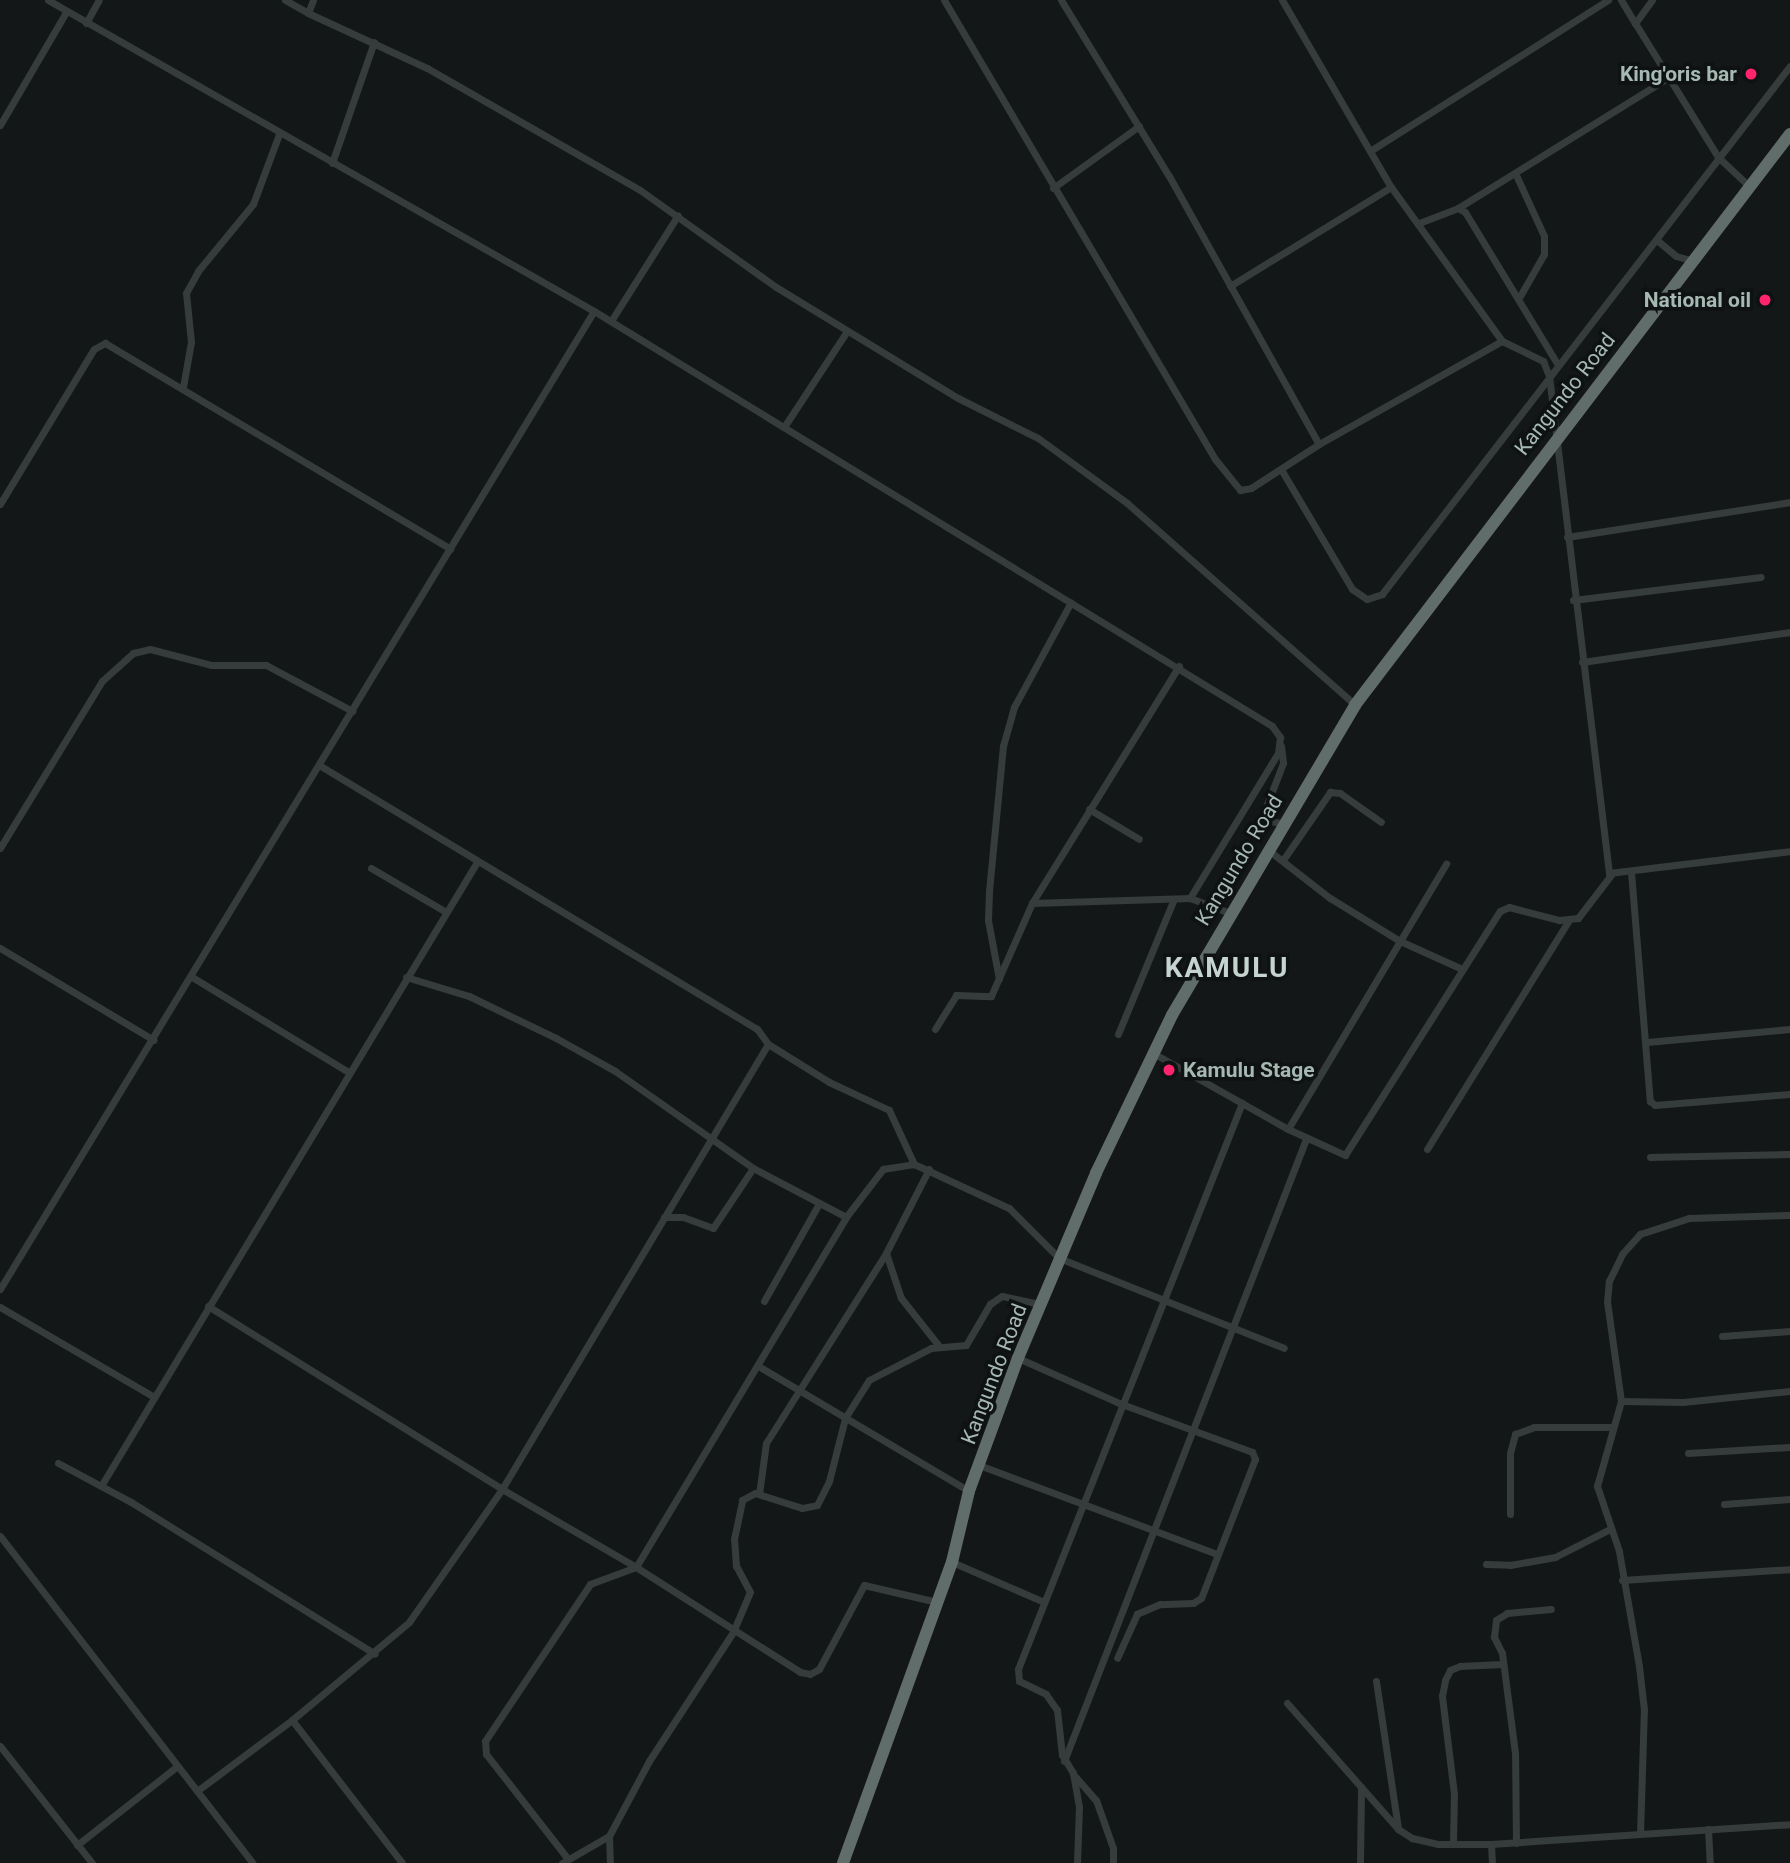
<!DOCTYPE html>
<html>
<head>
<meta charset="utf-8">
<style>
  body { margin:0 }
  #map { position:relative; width:1790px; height:1863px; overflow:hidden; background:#141717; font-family:Roboto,sans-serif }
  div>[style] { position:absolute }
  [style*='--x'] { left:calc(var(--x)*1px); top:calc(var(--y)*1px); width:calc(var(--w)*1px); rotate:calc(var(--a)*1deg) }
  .street>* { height:7px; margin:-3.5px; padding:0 3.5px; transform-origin:3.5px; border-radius:3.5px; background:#353c3b }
  .highway>* { height:12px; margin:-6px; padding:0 6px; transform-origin:6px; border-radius:6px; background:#616d6a }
  .dots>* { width:19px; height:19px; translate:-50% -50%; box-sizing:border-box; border:4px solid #0f1212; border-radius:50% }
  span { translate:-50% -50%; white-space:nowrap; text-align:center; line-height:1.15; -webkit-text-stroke:7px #0f1212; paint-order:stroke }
  .poi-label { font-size:21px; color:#a5b8b2; font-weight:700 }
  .right { translate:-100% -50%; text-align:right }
  .left { translate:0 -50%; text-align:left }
  .street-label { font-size:21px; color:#a5b8b2 }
  .district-label { font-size:28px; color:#c6d4d0; font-weight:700; letter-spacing:2px }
</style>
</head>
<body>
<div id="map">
  <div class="street">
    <i style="--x:48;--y:0;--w:628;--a:29.67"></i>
    <i style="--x:594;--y:311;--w:795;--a:31.47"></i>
    <i style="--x:1272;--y:726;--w:14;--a:54"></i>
    <i style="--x:1280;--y:737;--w:16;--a:97"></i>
    <i style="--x:1278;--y:753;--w:170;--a:121.3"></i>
    <i style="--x:1190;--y:898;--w:43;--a:20.6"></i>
    <i style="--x:285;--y:0;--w:26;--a:29"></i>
    <i style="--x:313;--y:0;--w:14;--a:111"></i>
    <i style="--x:308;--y:13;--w:131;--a:24.8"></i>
    <i style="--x:427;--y:68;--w:245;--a:29.8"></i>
    <i style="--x:640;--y:190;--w:167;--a:35.5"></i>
    <i style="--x:776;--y:287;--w:213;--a:31.4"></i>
    <i style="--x:958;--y:398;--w:89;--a:26.6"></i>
    <i style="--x:1038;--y:438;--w:110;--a:36.1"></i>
    <i style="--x:1127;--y:503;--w:305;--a:41.5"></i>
    <i style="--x:944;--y:0;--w:533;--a:59.44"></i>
    <i style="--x:1215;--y:459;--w:40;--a:51"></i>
    <i style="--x:1240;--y:490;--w:11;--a:-10"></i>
    <i style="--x:1251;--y:488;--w:81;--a:-32.9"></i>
    <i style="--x:1319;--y:444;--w:210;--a:-29.4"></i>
    <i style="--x:1061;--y:0;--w:206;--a:58.5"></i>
    <i style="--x:1169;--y:176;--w:307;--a:60.8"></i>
    <i style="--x:1282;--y:0;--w:216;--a:59.8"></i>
    <i style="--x:1391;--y:187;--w:190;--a:54.2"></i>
    <i style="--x:1502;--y:341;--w:46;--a:26"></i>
    <i style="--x:1543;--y:361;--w:16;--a:68"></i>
    <i style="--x:1549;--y:376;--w:501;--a:83.12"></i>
    <i style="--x:1609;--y:873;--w:182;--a:-6.9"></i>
    <i style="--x:1621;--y:0;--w:27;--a:59"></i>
    <i style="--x:1652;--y:0;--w:29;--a:126"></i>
    <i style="--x:1635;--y:23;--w:158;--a:58.2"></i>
    <i style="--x:1718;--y:157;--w:42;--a:43.1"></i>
    <i style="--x:86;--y:23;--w:26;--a:-61"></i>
    <i style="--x:0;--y:125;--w:131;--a:-59.7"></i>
    <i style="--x:1370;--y:151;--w:282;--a:-32.4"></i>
    <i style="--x:332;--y:163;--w:128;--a:-70.9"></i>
    <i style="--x:1516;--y:175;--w:67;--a:65.3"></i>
    <i style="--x:1544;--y:236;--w:18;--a:90"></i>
    <i style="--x:1544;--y:254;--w:48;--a:119.7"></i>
    <i style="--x:1053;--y:188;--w:106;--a:-35.8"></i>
    <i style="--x:1458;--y:208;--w:248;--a:-31.8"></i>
    <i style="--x:1419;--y:223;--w:42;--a:-21"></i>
    <i style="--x:1458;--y:208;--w:8;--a:30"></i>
    <i style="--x:1465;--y:212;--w:179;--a:58.7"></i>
    <i style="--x:1658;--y:241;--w:23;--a:40"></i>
    <i style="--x:1676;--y:256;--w:18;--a:16"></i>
    <i style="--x:1230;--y:286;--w:189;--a:-31.6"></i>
    <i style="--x:611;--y:321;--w:125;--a:-57.7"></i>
    <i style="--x:183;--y:387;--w:46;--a:-79.9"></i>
    <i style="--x:191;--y:342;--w:49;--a:-95.8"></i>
    <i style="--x:186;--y:293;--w:25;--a:-61"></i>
    <i style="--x:198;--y:271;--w:87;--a:-50.6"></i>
    <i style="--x:253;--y:204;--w:75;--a:-69.6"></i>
    <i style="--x:784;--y:427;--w:115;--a:-56.7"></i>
    <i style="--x:1282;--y:471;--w:137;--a:59.3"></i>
    <i style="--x:1352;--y:589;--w:18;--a:34"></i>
    <i style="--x:1367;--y:599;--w:16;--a:-18"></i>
    <i style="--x:1382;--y:594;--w:667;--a:-52.31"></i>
    <i style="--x:0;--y:504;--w:181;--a:-58.8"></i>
    <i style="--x:94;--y:349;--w:13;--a:-29"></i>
    <i style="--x:105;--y:343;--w:402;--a:30.8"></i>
    <i style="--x:1567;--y:537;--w:226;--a:-8.9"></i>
    <i style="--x:1573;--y:600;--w:189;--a:-7"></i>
    <i style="--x:1582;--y:662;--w:210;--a:-8.2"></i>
    <i style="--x:1281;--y:746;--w:17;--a:83"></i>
    <i style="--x:1283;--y:763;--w:47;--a:111.1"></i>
    <i style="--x:1266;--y:807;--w:14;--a:78"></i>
    <i style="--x:1269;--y:821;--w:13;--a:9"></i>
    <i style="--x:1089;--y:809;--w:58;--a:31"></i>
    <i style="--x:0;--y:848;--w:196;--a:-58.6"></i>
    <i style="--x:102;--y:681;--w:42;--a:-42.1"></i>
    <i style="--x:133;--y:653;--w:17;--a:-13"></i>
    <i style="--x:150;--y:649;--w:63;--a:14.7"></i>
    <i style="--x:211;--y:665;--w:55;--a:0"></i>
    <i style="--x:266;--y:665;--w:98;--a:28.1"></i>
    <i style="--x:1267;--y:849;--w:80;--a:37.9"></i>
    <i style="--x:1330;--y:898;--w:82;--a:31.6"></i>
    <i style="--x:1400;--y:941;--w:68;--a:24.3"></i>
    <i style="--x:1283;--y:860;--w:83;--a:-55.3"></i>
    <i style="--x:1330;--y:792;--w:10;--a:6"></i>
    <i style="--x:1340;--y:793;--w:50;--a:35.3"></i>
    <i style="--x:371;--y:868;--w:87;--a:30.4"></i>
    <i style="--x:1631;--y:872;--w:230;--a:85.3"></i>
    <i style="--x:1650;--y:1101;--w:6;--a:39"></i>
    <i style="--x:1655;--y:1105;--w:135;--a:-4.7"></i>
    <i style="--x:1032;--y:903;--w:158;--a:-1.8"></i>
    <i style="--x:0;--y:948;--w:179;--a:30.9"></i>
    <i style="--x:192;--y:977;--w:183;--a:31.3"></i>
    <i style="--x:406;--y:977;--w:66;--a:16.8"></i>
    <i style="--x:469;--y:996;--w:97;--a:25.8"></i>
    <i style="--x:556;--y:1038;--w:68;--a:29.2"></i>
    <i style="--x:615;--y:1071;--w:169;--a:35.1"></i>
    <i style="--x:753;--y:1168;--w:105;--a:27.8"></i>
    <i style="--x:846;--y:1217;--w:61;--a:-52.4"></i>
    <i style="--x:883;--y:1169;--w:31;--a:-9"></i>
    <i style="--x:914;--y:1164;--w:105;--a:24.9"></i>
    <i style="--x:1009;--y:1208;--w:71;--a:45"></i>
    <i style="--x:1059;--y:1258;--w:242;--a:21.8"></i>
    <i style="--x:999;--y:979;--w:60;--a:-100.6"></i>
    <i style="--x:988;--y:920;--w:29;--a:-88"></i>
    <i style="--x:989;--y:891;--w:146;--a:-84.5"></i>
    <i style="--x:1003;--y:746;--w:41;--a:-74.2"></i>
    <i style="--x:1014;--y:707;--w:119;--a:-61.5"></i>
    <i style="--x:935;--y:1029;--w:40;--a:-58"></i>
    <i style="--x:956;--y:995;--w:35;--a:2"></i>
    <i style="--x:991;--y:996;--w:102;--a:-66.2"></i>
    <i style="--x:1032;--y:903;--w:279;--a:-58.2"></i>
    <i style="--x:1118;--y:1034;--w:146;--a:-67.5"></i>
    <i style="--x:1647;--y:1042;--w:144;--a:-5.2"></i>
    <i style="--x:768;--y:1044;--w:72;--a:31.9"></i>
    <i style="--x:829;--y:1082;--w:66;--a:25"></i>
    <i style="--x:889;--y:1110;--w:60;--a:65.2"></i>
    <i style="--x:1153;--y:1053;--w:155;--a:29.4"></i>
    <i style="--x:1288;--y:1129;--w:309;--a:-59.2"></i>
    <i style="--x:1288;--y:1129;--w:63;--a:24.5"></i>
    <i style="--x:1345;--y:1155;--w:289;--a:-57.6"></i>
    <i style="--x:1500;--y:911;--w:10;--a:-24"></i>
    <i style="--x:1509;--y:907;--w:52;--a:14.6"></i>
    <i style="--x:1559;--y:920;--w:19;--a:-6"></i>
    <i style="--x:1578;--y:918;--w:54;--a:-52.5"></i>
    <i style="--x:1427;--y:1149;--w:269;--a:-58.2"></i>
    <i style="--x:1650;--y:1157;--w:140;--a:-1.2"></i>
    <i style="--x:929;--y:1169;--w:94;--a:117.1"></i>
    <i style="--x:886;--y:1253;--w:47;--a:71.6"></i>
    <i style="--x:901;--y:1298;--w:61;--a:51.6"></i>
    <i style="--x:664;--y:1217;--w:19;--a:0"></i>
    <i style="--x:683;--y:1217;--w:32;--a:20"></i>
    <i style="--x:713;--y:1228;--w:72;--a:-56.3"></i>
    <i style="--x:0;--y:1289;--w:1144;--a:-58.73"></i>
    <i style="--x:764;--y:1301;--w:110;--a:-60.6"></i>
    <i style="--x:208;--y:1306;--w:346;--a:31.9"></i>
    <i style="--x:502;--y:1489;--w:155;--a:30.2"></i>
    <i style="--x:636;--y:1567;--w:195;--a:32.6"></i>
    <i style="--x:800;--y:1672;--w:10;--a:11"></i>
    <i style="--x:810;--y:1674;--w:10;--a:-29"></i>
    <i style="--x:819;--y:1669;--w:95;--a:-61.8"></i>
    <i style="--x:864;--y:1585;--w:75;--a:13.1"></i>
    <i style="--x:0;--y:1307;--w:178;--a:30.3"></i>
    <i style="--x:1722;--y:1336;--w:68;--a:-4.2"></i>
    <i style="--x:1018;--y:1358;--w:111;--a:24"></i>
    <i style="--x:1119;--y:1403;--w:142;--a:20.2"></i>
    <i style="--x:1252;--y:1452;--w:8;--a:67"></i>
    <i style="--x:1255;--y:1459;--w:149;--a:111.2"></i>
    <i style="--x:1201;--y:1598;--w:9;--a:148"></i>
    <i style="--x:1193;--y:1603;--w:33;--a:178"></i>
    <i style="--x:1160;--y:1604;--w:25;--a:157"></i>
    <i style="--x:1137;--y:1614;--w:48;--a:114.4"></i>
    <i style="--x:760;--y:1367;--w:243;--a:30.7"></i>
    <i style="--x:1621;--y:1401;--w:62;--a:0.9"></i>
    <i style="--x:1683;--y:1402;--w:108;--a:-5.9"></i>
    <i style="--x:1688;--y:1453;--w:102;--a:-3.4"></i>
    <i style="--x:58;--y:1463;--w:83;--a:28.1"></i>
    <i style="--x:131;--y:1502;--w:287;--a:31.9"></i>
    <i style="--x:979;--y:1465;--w:254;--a:20.5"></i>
    <i style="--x:101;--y:1486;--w:729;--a:-58.93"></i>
    <i style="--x:759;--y:1494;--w:51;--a:-82.2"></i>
    <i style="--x:766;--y:1443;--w:225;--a:-57.7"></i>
    <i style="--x:1724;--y:1504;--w:66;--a:-4.3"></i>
    <i style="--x:1510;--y:1514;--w:61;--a:-90"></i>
    <i style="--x:1510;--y:1453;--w:20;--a:-75"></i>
    <i style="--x:1515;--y:1434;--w:20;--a:-20"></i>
    <i style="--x:1534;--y:1427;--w:79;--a:0"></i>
    <i style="--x:0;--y:1536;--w:413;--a:52.3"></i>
    <i style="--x:952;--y:1562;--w:100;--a:23.5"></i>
    <i style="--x:1486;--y:1564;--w:24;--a:2"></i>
    <i style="--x:1510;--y:1565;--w:46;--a:-10.1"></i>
    <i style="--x:1555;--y:1557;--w:62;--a:-27"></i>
    <i style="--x:1622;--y:1580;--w:168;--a:-3.7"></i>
    <i style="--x:1376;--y:1681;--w:150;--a:81.5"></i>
    <i style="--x:1287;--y:1703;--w:168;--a:48.6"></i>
    <i style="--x:1398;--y:1829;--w:17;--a:33"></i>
    <i style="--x:1412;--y:1838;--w:27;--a:13"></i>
    <i style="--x:1438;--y:1844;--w:53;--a:0"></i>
    <i style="--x:1491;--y:1844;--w:300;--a:-3.8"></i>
    <i style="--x:292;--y:1720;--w:180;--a:52.4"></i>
    <i style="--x:0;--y:1746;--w:149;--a:51.8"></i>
    <i style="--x:1064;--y:1761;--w:667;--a:-68.74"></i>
    <i style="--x:1073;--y:1774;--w:35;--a:49"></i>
    <i style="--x:1096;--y:1800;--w:51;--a:70.5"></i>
    <i style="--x:1113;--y:1848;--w:15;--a:90"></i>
    <i style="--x:197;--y:1791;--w:119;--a:-36.8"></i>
    <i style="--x:292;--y:1720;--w:153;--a:-39.9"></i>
    <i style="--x:409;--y:1622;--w:162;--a:-55"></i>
    <i style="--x:502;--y:1489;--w:518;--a:-59.13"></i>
    <i style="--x:768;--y:1044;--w:19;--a:-126"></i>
    <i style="--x:757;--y:1029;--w:511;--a:-148.92"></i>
    <i style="--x:1708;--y:1829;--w:34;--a:87"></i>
    <i style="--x:1640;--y:1834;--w:124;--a:-88.2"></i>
    <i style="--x:1644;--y:1710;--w:44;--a:-96.5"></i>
    <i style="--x:1639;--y:1666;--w:117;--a:-99.9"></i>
    <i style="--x:1619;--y:1551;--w:69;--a:-108.7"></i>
    <i style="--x:1597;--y:1486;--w:88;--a:-74.2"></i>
    <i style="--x:1621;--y:1401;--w:100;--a:-98"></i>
    <i style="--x:1607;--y:1302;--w:21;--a:-85"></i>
    <i style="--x:1609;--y:1281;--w:30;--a:-64"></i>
    <i style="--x:1622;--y:1254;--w:27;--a:-48"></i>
    <i style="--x:1640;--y:1234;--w:52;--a:-18.1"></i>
    <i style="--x:1689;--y:1218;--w:101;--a:-1.7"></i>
    <i style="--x:609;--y:1836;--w:27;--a:88"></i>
    <i style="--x:1516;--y:1843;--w:90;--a:-90.6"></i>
    <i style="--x:1515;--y:1753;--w:101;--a:-97.4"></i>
    <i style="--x:1502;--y:1653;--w:18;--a:-117"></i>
    <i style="--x:1494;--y:1637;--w:17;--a:-83"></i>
    <i style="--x:1496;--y:1620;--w:13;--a:-32"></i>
    <i style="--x:1507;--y:1613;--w:44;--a:-5.2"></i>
    <i style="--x:1453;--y:1844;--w:50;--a:-88.9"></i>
    <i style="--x:1454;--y:1794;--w:99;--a:-97"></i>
    <i style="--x:1442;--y:1696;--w:16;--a:-79"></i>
    <i style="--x:1445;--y:1680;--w:11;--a:-63"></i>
    <i style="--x:1450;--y:1670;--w:11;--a:-22"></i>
    <i style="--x:1460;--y:1666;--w:42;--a:-2.7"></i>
    <i style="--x:1491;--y:1844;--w:19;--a:87"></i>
    <i style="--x:77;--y:1845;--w:126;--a:-38.2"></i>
    <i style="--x:568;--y:1859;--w:133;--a:-128"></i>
    <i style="--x:486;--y:1754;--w:13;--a:-94"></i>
    <i style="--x:485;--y:1741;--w:189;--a:-56.2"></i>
    <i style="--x:590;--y:1584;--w:49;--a:-20.3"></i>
    <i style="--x:636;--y:1567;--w:408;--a:-59"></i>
    <i style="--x:562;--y:1863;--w:54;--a:-29.9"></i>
    <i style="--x:609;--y:1836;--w:85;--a:-61.9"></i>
    <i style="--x:649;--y:1761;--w:154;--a:-56.9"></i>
    <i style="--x:733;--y:1632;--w:43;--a:-67"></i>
    <i style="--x:750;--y:1592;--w:30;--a:-118"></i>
    <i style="--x:736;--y:1566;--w:27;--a:-94"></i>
    <i style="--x:734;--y:1539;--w:40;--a:-78"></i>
    <i style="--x:742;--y:1500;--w:15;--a:-28"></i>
    <i style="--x:755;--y:1493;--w:49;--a:17.7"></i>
    <i style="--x:802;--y:1508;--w:15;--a:-11"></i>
    <i style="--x:817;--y:1505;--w:27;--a:-63"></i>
    <i style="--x:829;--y:1481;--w:65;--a:-75.7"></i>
    <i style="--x:845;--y:1418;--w:45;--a:-57.7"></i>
    <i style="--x:869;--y:1380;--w:70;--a:-27.3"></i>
    <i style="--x:931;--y:1348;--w:35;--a:-5"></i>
    <i style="--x:966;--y:1345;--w:48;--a:-59.7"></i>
    <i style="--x:990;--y:1304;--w:14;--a:-34"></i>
    <i style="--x:1002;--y:1296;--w:40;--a:12"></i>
    <i style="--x:1077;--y:1863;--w:56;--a:-88"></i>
    <i style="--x:1079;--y:1807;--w:35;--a:-100"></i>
    <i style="--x:1073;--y:1773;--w:21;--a:-121"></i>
    <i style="--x:1062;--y:1755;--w:45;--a:-96.3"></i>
    <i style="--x:1057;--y:1710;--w:19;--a:-125"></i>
    <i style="--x:1046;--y:1694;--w:30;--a:-154"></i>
    <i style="--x:1019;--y:1681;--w:12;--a:-95"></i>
    <i style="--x:1018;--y:1669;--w:609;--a:-68.41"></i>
    <i style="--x:1360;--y:1863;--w:76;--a:-89.2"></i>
  </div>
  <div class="highway">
    <i style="--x:843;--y:1863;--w:320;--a:-70.1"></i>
    <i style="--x:952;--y:1562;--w:73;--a:-76.5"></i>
    <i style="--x:969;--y:1491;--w:142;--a:-69.8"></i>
    <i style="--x:1018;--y:1358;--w:201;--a:-67.1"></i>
    <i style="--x:1096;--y:1173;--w:175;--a:-64.3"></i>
    <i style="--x:1172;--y:1015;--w:360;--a:-59.4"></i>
    <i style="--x:1355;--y:705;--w:718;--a:-52.7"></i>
  </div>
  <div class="dots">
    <i style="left:1751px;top:74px;background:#ff246c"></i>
    <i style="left:1765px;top:300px;background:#ff246c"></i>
    <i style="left:1169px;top:1070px;background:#ff246c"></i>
  </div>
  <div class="poi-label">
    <span class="right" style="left:1737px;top:74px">King'oris bar</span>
    <span class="right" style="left:1751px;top:300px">National oil</span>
    <span class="left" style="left:1183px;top:1070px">Kamulu Stage</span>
  </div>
  <div class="street-label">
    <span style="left:1565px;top:394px;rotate:-52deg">Kangundo Road</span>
    <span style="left:1239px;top:860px;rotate:-59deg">Kangundo Road</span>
    <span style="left:994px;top:1374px;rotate:-69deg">Kangundo Road</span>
  </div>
  <div class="district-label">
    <span style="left:1227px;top:968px">KAMULU</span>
  </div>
</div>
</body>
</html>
